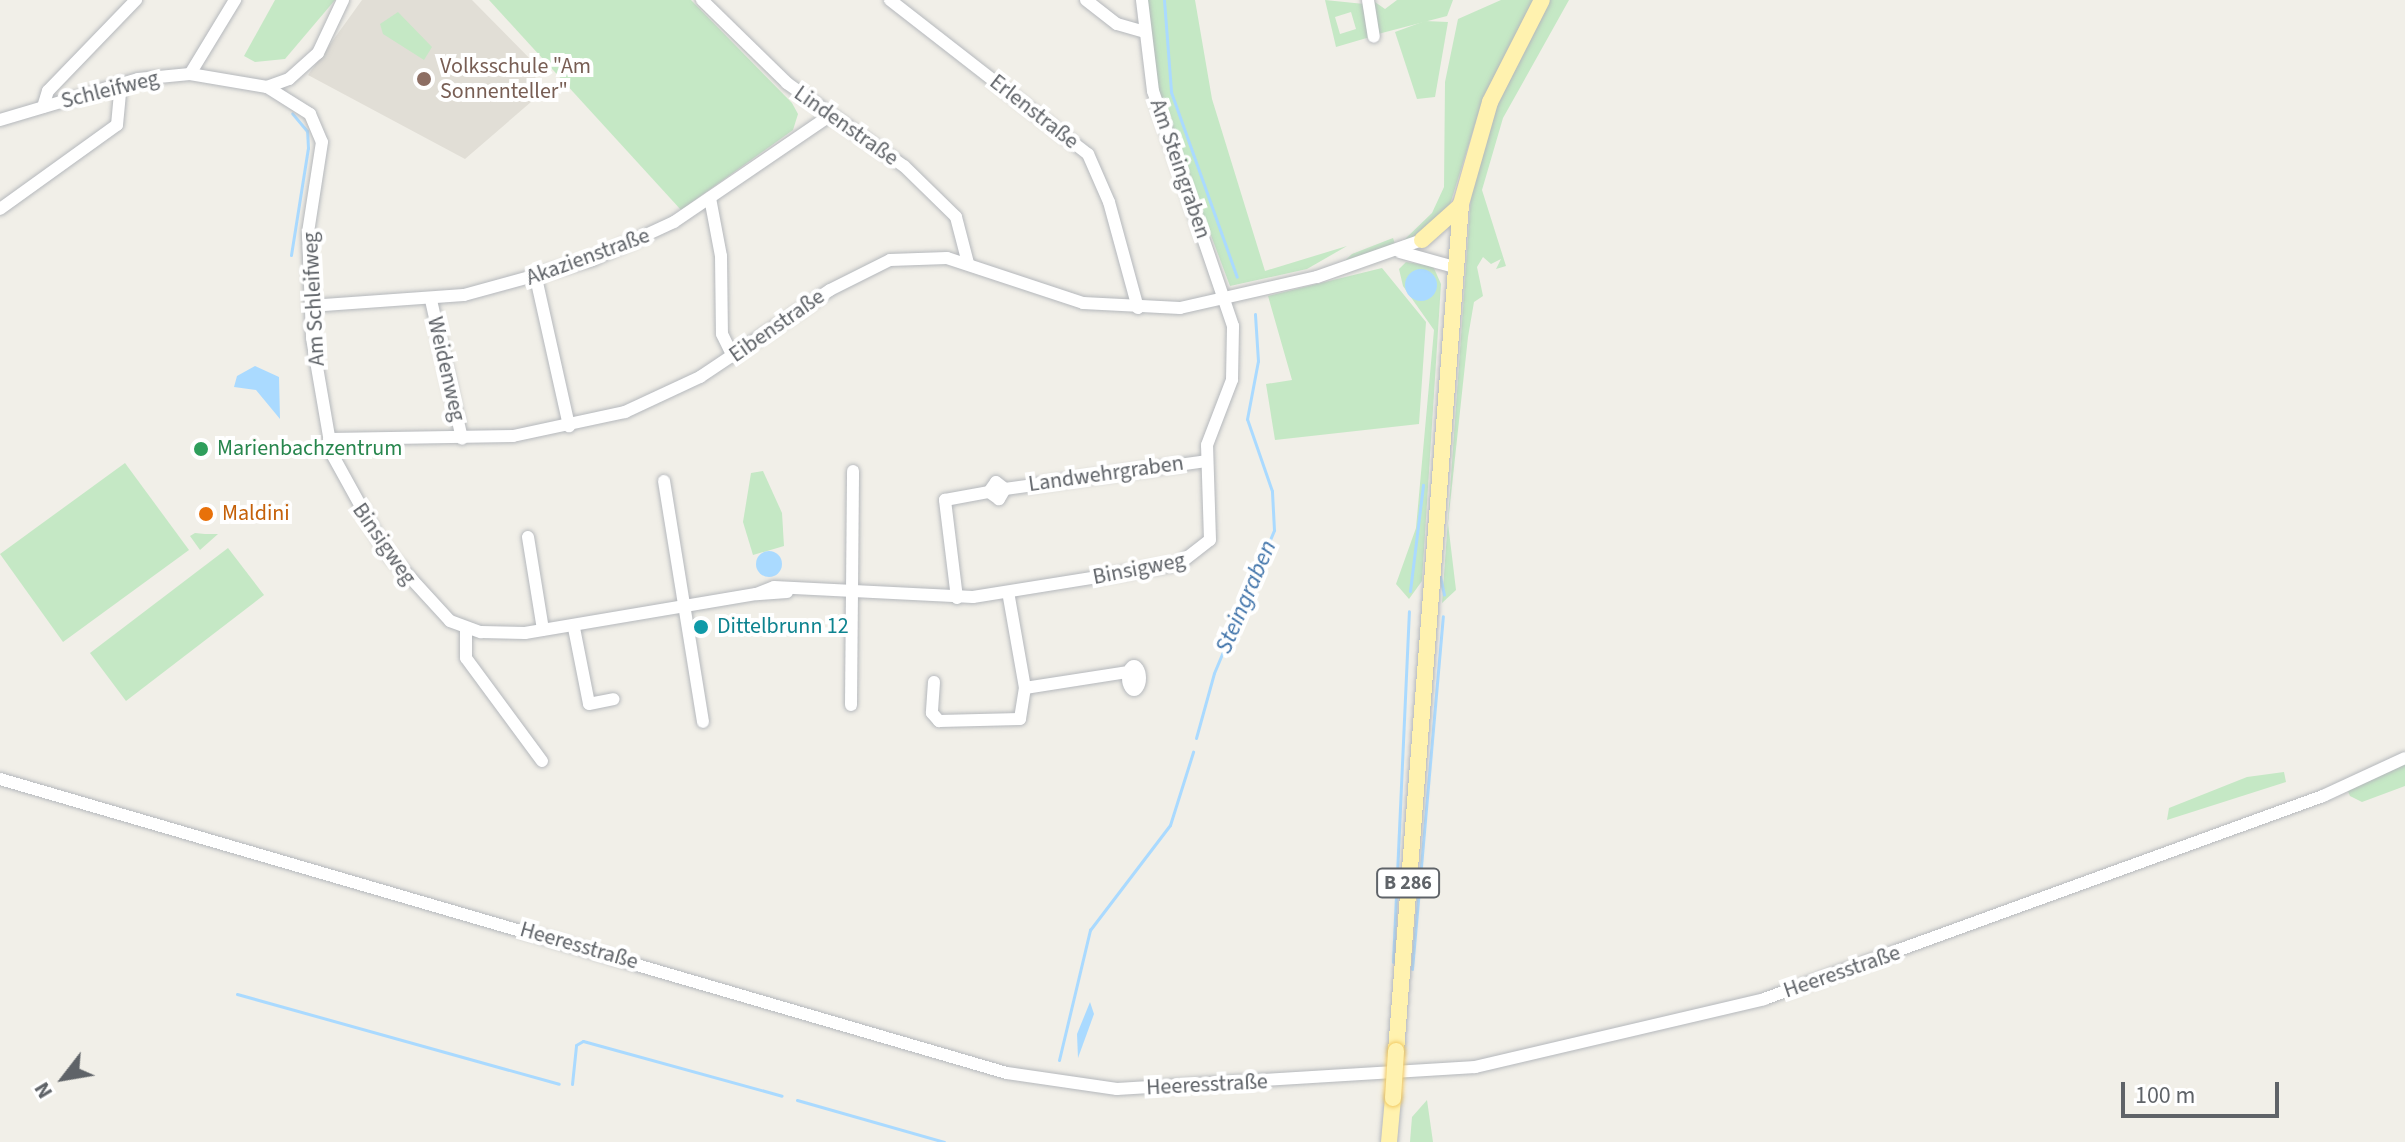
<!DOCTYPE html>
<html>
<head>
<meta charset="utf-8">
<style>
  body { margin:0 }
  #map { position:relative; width:2405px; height:1142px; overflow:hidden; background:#f1efe8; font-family:"Source Sans 3",sans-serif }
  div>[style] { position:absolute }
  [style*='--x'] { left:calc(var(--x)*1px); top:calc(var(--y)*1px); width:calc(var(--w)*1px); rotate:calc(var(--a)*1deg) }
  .education>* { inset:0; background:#e1ded6 }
  .green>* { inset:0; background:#c5e8c5 }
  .water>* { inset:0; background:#aadaff }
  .round { border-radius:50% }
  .stream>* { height:3px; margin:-1.5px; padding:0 1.5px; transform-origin:1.5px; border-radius:1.5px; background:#aadaff }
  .roads { filter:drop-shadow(0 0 2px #b5b8bc) drop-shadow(0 0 2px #b5b8bc) }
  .minor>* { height:12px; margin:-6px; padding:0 6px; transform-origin:6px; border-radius:6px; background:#fff }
  .minor>.ring { margin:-6px; padding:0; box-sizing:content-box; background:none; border:12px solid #fff; border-radius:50% }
  .major>* { height:16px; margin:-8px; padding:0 8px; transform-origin:8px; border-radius:8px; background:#fff2af }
  .bridges { filter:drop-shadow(0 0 2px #f2c960) drop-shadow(0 0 2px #f2c960) }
  .major-bridge>* { height:16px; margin:-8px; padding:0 8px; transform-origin:8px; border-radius:8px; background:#fff2af }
  .dots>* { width:22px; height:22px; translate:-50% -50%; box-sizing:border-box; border:4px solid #fff; border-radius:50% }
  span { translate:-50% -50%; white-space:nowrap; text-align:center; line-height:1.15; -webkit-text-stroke:8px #fff; paint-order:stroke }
  .shield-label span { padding:2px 6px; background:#fff; border:2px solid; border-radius:6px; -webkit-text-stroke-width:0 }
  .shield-label { font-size:20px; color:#5f6368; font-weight:700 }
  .education-label { font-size:22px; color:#785e54 }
  .left { translate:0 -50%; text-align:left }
  .street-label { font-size:22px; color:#5f6368 }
  .leisure-label { font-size:22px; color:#27864d }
  .food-label { font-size:22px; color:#c56008 }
  .culture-label { font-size:22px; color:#0d838f }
  .water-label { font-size:24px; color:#4174aa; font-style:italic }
  .north { position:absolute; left:24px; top:1038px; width:80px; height:80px; -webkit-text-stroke:6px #fff; paint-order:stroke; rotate:239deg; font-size:22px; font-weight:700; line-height:32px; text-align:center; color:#5f6368 }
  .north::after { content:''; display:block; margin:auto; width:28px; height:36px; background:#5f6368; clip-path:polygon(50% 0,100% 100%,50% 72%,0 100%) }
  .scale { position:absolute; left:2121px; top:1082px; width:158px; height:36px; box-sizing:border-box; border:4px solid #5f6368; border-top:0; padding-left:10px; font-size:24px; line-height:28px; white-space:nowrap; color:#5f6368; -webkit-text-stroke:6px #fff; paint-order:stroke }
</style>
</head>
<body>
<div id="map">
  <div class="education">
    <i style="clip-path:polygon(362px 0,472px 0,542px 71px,531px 82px,531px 102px,465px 159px,308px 75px)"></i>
  </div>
  <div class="green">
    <i style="clip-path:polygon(275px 0,335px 0,285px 59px,255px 62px,244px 56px)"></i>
    <i style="clip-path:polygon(489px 0,691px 0,792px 103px,798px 114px,793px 130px,681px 210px)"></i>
    <i style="clip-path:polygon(1147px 0,1195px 0,1212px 99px,1265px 271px,1347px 246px,1307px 269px,1230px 286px,1159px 97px)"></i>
    <i style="clip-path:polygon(evenodd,1325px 0,1364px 4px,1370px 37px,1336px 47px,1325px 0,1351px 12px,1356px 29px,1340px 34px,1335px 17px,1351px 12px)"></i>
    <i style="clip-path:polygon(1372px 0,1385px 9px,1397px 0,1453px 0,1447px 16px,1378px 34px)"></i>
    <i style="clip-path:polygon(1501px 0,1535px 0,1481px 105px,1448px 211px,1429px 231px,1403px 241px,1432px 213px,1444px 187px,1445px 82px,1458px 19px)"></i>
    <i style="clip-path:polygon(1548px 0,1569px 0,1503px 118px,1482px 190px,1506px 266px,1496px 269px,1501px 259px,1491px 264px,1483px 257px,1477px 267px,1483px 296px,1474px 302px,1468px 337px,1448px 523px,1456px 590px,1442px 603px,1471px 196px,1490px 115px)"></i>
    <i style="clip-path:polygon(398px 12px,432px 47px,424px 60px,383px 34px,380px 24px)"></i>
    <i style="clip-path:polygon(1425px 21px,1448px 22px,1435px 97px,1417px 99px,1395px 32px)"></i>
    <i style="clip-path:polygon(1393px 238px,1395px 244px,1341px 264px,1352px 254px)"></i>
    <i style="clip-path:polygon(1406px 262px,1433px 266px,1441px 284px,1422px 581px,1409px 599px,1396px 584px,1416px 528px,1434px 330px,1403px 286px,1399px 269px)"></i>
    <i style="clip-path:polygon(1382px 268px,1426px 322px,1419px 424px,1275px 440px,1266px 384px,1292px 380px,1268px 296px)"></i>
    <i style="clip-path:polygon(125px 463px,189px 550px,63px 642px,0 554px)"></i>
    <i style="clip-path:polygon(763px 471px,782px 513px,784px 546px,753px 555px,743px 522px,751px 473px)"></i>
    <i style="clip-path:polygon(195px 533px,205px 534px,218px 534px,200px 550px,190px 536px)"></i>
    <i style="clip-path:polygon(228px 548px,264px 595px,126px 701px,90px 653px)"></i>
    <i style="clip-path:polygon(2405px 761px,2405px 786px,2362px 802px,2350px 796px,2347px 789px)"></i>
    <i style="clip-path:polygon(2284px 772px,2286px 782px,2167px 820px,2169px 808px,2247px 777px)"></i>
    <i style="clip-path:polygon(1427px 1100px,1433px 1142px,1410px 1142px,1412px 1117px)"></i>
  </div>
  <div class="water">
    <i class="round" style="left:1405px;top:269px;width:32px;height:32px"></i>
    <i style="clip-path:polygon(255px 366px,279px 377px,280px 419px,256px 390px,234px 387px,237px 376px)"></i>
    <i class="round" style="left:756px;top:551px;width:26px;height:26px"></i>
    <i style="clip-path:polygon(1090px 1002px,1094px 1014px,1078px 1058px,1077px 1034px)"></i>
  </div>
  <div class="stream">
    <i style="--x:1164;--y:0;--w:92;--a:85.6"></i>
    <i style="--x:1171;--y:92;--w:196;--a:70.4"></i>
    <i style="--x:291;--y:255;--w:108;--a:-81"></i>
    <i style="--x:308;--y:148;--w:17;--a:-93"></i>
    <i style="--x:307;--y:131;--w:23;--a:-130"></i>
    <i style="--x:1440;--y:576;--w:19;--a:78"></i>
    <i style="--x:1410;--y:591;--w:107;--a:-83"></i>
    <i style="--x:1196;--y:738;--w:67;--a:-74.5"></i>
    <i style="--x:1214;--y:673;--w:155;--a:-67.2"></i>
    <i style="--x:1274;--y:530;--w:39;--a:-93"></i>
    <i style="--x:1272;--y:491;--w:76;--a:-109.1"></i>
    <i style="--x:1247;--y:419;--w:59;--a:-79.3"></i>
    <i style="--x:1258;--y:361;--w:47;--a:-93.7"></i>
    <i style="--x:1393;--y:962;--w:351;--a:-87.4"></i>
    <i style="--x:1412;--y:969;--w:354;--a:-85"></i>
    <i style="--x:237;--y:994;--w:334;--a:15.6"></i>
    <i style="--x:1059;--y:1060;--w:134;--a:-76.6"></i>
    <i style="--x:1090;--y:930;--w:132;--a:-52.7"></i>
    <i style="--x:1170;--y:825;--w:77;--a:-72.5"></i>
    <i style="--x:572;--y:1084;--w:39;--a:-84"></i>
    <i style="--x:576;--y:1045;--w:8;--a:-30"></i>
    <i style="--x:583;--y:1041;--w:206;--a:15.4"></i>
    <i style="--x:797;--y:1100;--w:153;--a:15.9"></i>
  </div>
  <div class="roads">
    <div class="minor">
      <i style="--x:702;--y:0;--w:119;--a:44.3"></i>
      <i style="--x:787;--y:83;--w:143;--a:35.4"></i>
      <i style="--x:904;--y:166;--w:73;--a:44.4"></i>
      <i style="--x:956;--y:217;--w:48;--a:75.4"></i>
      <i style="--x:890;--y:0;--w:251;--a:37.9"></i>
      <i style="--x:1088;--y:154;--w:52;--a:66.4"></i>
      <i style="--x:1109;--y:202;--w:110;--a:74.7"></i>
      <i style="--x:1086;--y:0;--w:39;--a:38"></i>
      <i style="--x:1117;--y:24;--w:29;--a:16"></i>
      <i style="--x:1368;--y:0;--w:37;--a:81"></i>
      <i style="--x:190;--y:74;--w:87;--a:-58.7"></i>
      <i style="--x:267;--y:87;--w:23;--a:-20"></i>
      <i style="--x:289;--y:79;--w:39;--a:-42"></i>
      <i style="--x:318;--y:53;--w:59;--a:-64.7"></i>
      <i style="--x:43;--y:107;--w:17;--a:-73"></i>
      <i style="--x:48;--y:91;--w:127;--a:-46"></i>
      <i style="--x:0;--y:120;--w:144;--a:-16.5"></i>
      <i style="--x:138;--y:79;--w:52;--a:-5.5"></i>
      <i style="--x:190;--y:74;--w:78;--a:9.6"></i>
      <i style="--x:267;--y:87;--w:51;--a:32.1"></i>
      <i style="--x:310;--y:114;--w:30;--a:67"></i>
      <i style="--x:322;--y:142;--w:91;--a:98.8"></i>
      <i style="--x:308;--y:232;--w:106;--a:87.8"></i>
      <i style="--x:312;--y:338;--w:118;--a:80.2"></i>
      <i style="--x:332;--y:454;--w:110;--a:61.1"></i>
      <i style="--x:385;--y:550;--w:96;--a:47.5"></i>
      <i style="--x:450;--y:621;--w:33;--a:20"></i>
      <i style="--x:481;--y:632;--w:44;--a:1.3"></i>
      <i style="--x:525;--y:633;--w:234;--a:-9.6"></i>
      <i style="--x:710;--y:198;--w:59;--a:79.3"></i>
      <i style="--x:721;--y:256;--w:78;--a:89.3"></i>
      <i style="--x:722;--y:334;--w:25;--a:64"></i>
      <i style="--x:0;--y:209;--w:144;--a:-35.7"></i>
      <i style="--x:117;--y:125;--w:42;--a:-84.6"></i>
      <i style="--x:1400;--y:252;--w:56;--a:15.5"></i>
      <i style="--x:536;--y:278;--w:152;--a:77.4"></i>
      <i style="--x:431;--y:300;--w:142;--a:77.4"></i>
      <i style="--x:310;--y:306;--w:154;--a:-4.1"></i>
      <i style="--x:464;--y:295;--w:133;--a:-15.3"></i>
      <i style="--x:592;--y:260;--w:90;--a:-24.9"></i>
      <i style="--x:674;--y:222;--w:190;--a:-34.3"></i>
      <i style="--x:329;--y:439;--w:184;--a:-0.9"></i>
      <i style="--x:513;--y:436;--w:115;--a:-12.1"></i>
      <i style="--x:625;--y:412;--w:83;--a:-25"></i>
      <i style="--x:700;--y:377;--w:156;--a:-33.8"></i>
      <i style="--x:830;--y:290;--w:67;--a:-26.6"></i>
      <i style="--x:890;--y:260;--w:57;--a:-2"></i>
      <i style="--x:947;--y:258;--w:143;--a:18.3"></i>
      <i style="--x:1083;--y:303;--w:97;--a:3"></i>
      <i style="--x:1180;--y:308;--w:140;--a:-12.8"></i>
      <i style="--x:1317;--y:277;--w:111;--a:-19.4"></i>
      <i style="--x:664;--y:481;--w:244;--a:80.8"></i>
      <i style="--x:996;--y:482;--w:11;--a:38"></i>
      <i style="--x:1005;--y:489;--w:12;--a:121"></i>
      <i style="--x:999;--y:499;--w:12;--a:-145"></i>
      <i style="--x:989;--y:492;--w:12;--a:-55"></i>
      <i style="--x:1005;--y:489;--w:203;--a:-7.9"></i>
      <i style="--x:528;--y:537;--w:94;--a:80.8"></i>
      <i style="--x:787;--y:592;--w:31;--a:176"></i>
      <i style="--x:756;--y:594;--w:19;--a:-21"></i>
      <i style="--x:774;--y:587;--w:199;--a:2.9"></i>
      <i style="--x:973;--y:597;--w:209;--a:-9.1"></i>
      <i style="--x:1179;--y:564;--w:39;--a:-38"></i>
      <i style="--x:1210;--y:540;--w:95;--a:-91.8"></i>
      <i style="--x:1207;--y:445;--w:70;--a:-69"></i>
      <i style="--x:1232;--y:380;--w:54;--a:-88.9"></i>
      <i style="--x:1233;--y:326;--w:248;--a:-108.8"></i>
      <i style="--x:1153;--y:91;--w:92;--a:-96.9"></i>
      <i style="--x:957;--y:598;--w:99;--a:-97"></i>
      <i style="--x:945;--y:500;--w:45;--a:-10.3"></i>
      <i style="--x:574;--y:628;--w:77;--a:78.8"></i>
      <i style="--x:589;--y:704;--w:25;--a:-11"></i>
      <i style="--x:466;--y:629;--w:29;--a:90"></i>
      <i style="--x:466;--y:658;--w:128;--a:53.6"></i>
      <i class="ring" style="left:1127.5px;top:665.5px;width:-1px;height:-1px"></i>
      <i style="--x:934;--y:682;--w:31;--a:94"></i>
      <i style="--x:932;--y:713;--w:11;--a:49"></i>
      <i style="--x:939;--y:721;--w:81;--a:-1.4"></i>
      <i style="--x:1020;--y:719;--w:31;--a:-81"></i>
      <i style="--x:1025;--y:688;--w:97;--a:-100"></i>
      <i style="--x:1025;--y:688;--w:103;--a:-8.9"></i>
      <i style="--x:851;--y:705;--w:234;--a:-89.5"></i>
      <i style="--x:0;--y:779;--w:1049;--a:16.28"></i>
      <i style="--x:1007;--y:1073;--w:111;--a:8.3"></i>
      <i style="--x:1117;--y:1089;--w:359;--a:-3.5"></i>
      <i style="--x:1475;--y:1067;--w:297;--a:-13.2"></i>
      <i style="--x:1764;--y:999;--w:595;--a:-19.96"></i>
      <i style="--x:2323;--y:796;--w:90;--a:-24.9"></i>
    </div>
    <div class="major">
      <i style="--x:1422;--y:240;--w:51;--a:-41.8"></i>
      <i style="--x:1396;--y:1051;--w:849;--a:-85.61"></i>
      <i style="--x:1461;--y:204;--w:106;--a:-74.1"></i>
      <i style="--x:1490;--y:102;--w:114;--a:-63"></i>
      <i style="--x:1389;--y:1142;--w:44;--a:-84.8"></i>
    </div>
  </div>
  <div class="bridges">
    <div class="major-bridge">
      <i style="--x:1393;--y:1098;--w:47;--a:-86.3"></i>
    </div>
  </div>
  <div class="dots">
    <i style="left:424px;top:79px;background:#8d6e63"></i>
    <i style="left:201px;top:449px;background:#2e9e5b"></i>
    <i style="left:206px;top:514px;background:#e8710a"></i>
    <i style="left:701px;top:627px;background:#0f9aa8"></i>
  </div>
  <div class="shield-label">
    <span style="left:1408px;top:883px">B 286</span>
  </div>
  <div class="education-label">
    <span class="left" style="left:440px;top:79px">Volksschule "Am<br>Sonnenteller"</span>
  </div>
  <div class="street-label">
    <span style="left:110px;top:90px;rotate:-14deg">Schleifweg</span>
    <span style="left:1034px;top:112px;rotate:38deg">Erlenstraße</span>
    <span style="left:846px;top:126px;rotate:35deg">Lindenstraße</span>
    <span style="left:1180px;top:169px;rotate:71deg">Am Steingraben</span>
    <span style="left:588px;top:257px;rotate:-20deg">Akazienstraße</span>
    <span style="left:314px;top:299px;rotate:-93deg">Am Schleifweg</span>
    <span style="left:777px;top:326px;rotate:-35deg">Eibenstraße</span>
    <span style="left:446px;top:369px;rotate:77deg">Weidenweg</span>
    <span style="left:1106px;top:474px;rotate:-8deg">Landwehrgraben</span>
    <span style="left:384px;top:544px;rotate:55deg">Binsigweg</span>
    <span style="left:1139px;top:569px;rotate:-11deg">Binsigweg</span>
    <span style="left:579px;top:946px;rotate:16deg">Heeresstraße</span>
    <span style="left:1842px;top:972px;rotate:-19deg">Heeresstraße</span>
    <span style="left:1207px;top:1085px;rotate:-3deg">Heeresstraße</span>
  </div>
  <div class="leisure-label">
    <span class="left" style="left:217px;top:449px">Marienbachzentrum</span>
  </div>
  <div class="food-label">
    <span class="left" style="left:222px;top:514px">Maldini</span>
  </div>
  <div class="culture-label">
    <span class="left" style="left:717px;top:627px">Dittelbrunn 12</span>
  </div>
  <div class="water-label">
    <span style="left:1246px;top:597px;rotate:-67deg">Steingraben</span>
  </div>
  <div class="north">N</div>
  <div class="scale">100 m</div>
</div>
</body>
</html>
